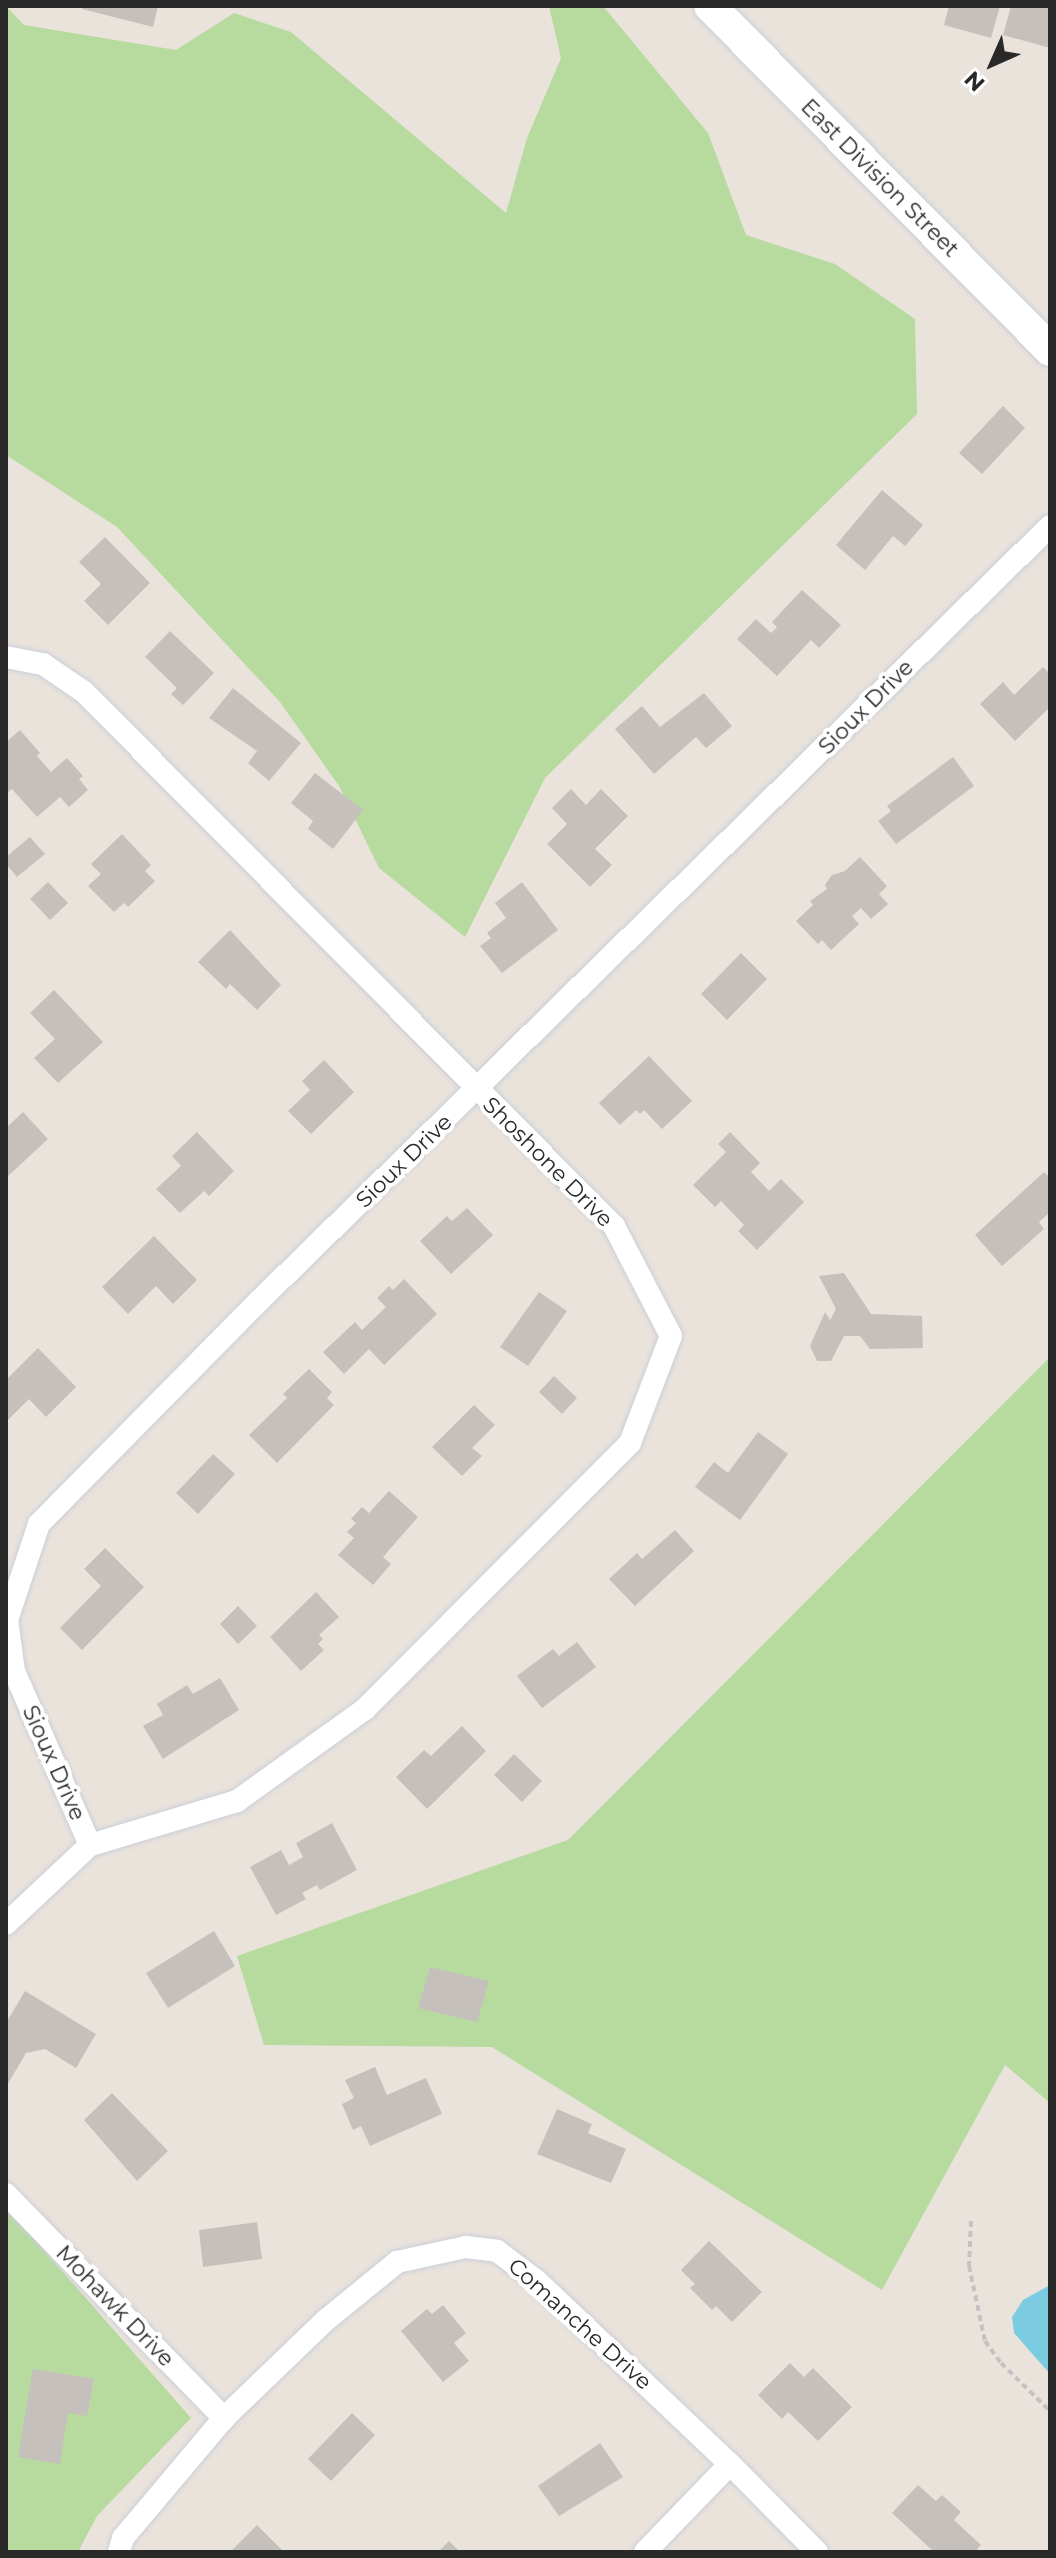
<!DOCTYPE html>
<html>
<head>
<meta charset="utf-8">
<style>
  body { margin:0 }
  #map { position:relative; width:1056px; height:2558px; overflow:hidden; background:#eae3dc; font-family:Montserrat,sans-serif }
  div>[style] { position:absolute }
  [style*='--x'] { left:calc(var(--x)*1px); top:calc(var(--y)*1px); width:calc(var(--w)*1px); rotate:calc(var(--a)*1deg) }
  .green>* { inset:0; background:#b7da9f }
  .water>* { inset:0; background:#7bcce0 }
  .building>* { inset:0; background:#c5c0bc }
  .path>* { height:4px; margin-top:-2px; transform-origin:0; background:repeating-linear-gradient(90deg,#c3c3c3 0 6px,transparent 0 10px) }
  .roads { filter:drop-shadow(0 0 2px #cbced9) drop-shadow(0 0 2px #cbced9) }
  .street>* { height:22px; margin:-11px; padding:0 11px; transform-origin:11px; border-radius:11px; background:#fff }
  .secondary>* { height:32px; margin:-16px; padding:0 16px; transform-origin:16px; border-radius:16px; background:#fff }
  span { translate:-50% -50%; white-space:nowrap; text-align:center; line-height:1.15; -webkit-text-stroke:8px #fff; paint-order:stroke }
  .street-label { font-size:22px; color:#292929 }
  .frame { position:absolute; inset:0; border:8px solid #292929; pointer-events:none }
  .north { position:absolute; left:952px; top:24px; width:80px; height:80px; -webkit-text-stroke:6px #fff; paint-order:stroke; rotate:225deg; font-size:22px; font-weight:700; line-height:32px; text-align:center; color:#292929 }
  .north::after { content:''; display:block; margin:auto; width:28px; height:36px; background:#292929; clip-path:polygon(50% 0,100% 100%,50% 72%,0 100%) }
</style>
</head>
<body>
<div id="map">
  <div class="green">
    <i style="clip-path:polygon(6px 6px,24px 25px,176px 50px,234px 13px,291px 32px,506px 213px,527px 138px,561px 58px,549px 6px,603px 6px,708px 133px,746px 235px,835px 264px,915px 319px,917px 414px,545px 778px,465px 937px,379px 868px,339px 786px,280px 702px,117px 527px,6px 455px)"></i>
    <i style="clip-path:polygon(1050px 1357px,1050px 2103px,1005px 2065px,882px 2290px,492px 2047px,264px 2045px,237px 1956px,568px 1840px)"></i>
    <i style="clip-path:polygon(6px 2207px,191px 2418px,97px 2516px,78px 2552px,6px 2552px)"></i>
  </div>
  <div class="water">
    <i style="clip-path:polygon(1050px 2285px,1050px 2374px,1014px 2333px,1012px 2317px,1023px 2300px)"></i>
  </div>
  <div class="building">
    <i style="clip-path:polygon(83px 6px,158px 6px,153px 27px,82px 9px)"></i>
    <i style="clip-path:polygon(949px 6px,1000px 6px,991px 38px,944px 25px)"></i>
    <i style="clip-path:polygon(1011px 6px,1050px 6px,1050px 48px,1003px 35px)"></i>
    <i style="clip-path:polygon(1003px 406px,1025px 428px,982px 474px,959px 453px)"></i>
    <i style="clip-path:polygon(882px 490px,923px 525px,905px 546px,893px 536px,865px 570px,836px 545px)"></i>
    <i style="clip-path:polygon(105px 537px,150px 583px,108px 625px,84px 601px,101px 584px,79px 562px)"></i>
    <i style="clip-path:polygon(802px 590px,841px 625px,819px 648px,811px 640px,777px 676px,737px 639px,756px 619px,771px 633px,777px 627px,772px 622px)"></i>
    <i style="clip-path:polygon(170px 631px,214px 673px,183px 705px,171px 694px,177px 688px,145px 657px)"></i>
    <i style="clip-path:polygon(1043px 667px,1050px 674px,1050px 707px,1015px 741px,980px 704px,1003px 682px,1014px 695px)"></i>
    <i style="clip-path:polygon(233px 688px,301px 743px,269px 781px,248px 763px,257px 751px,209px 718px)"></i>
    <i style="clip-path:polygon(704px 693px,732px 726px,706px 748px,696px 737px,654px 774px,615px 729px,642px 706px,660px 727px)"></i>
    <i style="clip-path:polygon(20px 730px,40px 753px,37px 756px,51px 772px,67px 758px,83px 776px,79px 779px,88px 790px,69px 807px,60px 797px,37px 817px,12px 789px,6px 794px,6px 742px)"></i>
    <i style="clip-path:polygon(953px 757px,974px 786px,896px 844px,878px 821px,891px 811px,887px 806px)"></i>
    <i style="clip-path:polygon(315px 773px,363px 810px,333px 849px,308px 829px,313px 821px,291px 803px)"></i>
    <i style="clip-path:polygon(571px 789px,586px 805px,601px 789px,628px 816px,595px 849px,612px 865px,590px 887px,547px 844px,567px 824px,552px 808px)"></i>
    <i style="clip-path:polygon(122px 834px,151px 865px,145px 871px,155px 881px,128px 907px,124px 903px,114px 912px,88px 886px,101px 874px,91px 864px)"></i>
    <i style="clip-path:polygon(30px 837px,45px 854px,17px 877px,6px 864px,6px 857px)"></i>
    <i style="clip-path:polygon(860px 857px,887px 886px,879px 894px,888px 904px,871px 919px,861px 908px,852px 916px,859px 924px,831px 950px,822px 940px,818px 944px,796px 921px,813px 905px,810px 901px,827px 889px,825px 885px,832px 875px,845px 871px)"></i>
    <i style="clip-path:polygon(48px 882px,68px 903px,50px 920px,30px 899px)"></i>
    <i style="clip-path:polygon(522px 882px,558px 930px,502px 973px,480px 946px,491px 938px,487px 933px,506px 918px,495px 903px)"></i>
    <i style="clip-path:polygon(230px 930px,281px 985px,257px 1010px,230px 984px,226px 989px,198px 962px)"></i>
    <i style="clip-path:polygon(741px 953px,767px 979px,727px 1020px,701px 994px)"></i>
    <i style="clip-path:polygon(54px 990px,103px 1042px,58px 1083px,34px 1058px,55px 1039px,30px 1013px)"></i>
    <i style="clip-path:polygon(649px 1056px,692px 1101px,662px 1129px,644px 1110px,640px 1114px,636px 1110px,620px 1125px,599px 1103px)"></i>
    <i style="clip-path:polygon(324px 1060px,354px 1092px,311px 1134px,288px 1111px,310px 1090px,302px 1081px)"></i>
    <i style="clip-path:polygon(23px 1112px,48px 1139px,6px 1178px,6px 1128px)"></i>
    <i style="clip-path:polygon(197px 1132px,234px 1171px,209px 1196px,204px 1191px,180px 1213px,156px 1189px,181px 1166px,172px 1156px)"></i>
    <i style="clip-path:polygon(730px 1132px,760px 1163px,751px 1172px,769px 1191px,781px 1179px,804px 1202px,757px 1250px,738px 1231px,744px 1225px,721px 1201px,715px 1207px,693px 1185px,726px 1152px,718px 1144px)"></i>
    <i style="clip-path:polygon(1044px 1172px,1050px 1178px,1050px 1212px,1039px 1222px,1044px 1229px,1002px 1266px,975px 1235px)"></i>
    <i style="clip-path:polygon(467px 1208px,493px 1235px,451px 1274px,420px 1241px,447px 1216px,452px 1221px)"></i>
    <i style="clip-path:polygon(154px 1236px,197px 1280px,173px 1304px,156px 1286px,128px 1314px,102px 1287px)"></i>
    <i style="clip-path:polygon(844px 1273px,871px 1314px,922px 1316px,923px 1348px,870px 1349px,860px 1336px,844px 1336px,831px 1361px,817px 1361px,810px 1346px,825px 1312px,830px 1320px,836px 1309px,819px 1276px)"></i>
    <i style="clip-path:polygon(404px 1279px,437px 1314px,384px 1365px,369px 1349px,344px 1374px,323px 1352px,355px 1322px,362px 1330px,386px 1307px,377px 1298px,389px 1286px,393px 1290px)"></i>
    <i style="clip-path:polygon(539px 1292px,567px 1311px,528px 1366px,500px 1347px)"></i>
    <i style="clip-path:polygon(38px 1348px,76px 1387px,46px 1417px,29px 1399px,6px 1422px,6px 1380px)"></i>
    <i style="clip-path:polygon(309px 1369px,332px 1392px,327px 1398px,334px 1405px,277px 1463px,249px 1435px,287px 1398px,283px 1394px)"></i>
    <i style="clip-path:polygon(554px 1376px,577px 1398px,562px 1414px,539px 1392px)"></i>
    <i style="clip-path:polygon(474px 1405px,495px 1425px,472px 1448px,482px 1456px,462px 1476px,432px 1447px)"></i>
    <i style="clip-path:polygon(758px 1432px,788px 1454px,740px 1520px,695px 1487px,714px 1462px,728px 1473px)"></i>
    <i style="clip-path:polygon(213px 1454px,235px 1474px,198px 1514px,176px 1493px)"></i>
    <i style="clip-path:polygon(389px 1491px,418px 1517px,383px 1557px,391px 1564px,373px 1585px,338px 1555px,354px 1538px,347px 1532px,356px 1523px,351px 1519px,362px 1507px,369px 1513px)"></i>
    <i style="clip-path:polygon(675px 1530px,694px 1551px,635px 1606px,609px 1579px,637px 1553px,642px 1559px)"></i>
    <i style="clip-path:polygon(105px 1548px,144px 1587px,82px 1650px,60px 1628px,101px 1586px,84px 1569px)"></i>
    <i style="clip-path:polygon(316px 1592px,339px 1617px,319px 1635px,323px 1639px,318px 1644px,324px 1650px,301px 1671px,270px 1637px)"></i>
    <i style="clip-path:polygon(238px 1606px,257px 1626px,238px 1644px,220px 1624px)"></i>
    <i style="clip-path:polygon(577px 1642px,596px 1667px,542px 1708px,517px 1676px,553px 1649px,559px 1656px)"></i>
    <i style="clip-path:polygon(220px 1678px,239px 1710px,163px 1759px,143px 1726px,163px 1715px,157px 1704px,187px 1685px,193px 1694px)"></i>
    <i style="clip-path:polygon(462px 1726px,486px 1751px,427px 1809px,396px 1777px,424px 1750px,431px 1756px)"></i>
    <i style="clip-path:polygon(514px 1754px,542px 1781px,522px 1802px,494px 1775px)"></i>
    <i style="clip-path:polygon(332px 1823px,357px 1870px,320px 1890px,317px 1885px,302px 1893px,306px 1899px,276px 1915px,250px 1867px,281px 1850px,289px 1865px,303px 1857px,296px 1843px)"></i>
    <i style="clip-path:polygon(214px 1931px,235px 1966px,168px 2008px,146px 1973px)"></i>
    <i style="clip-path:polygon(430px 1967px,489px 1981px,477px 2022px,418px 2008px)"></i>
    <i style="clip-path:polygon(25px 1991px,96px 2034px,76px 2068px,45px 2049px,26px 2053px,6px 2087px,6px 2023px)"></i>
    <i style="clip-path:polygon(375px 2067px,387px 2095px,426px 2078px,442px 2114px,370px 2146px,361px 2126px,353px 2130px,342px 2104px,354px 2098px,345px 2080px)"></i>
    <i style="clip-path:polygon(112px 2093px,168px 2151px,137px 2181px,84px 2120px)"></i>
    <i style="clip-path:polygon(557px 2109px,592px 2124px,588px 2133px,626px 2149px,611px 2183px,537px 2154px)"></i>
    <i style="clip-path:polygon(257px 2222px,262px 2259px,203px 2267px,199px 2230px)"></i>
    <i style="clip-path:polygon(709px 2241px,762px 2292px,732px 2322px,716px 2306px,712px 2310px,690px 2288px,695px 2284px,681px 2270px)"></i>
    <i style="clip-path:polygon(443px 2305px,466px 2333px,454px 2343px,469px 2361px,443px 2382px,401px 2331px,427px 2309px,432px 2314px)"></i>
    <i style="clip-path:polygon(790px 2363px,804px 2377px,813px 2368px,852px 2407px,818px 2441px,788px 2412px,782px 2419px,758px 2395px)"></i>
    <i style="clip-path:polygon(33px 2369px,94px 2379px,87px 2416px,68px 2413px,60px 2464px,18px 2457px)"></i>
    <i style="clip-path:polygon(352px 2413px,375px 2435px,331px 2481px,308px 2459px)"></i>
    <i style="clip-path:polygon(600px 2443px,623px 2477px,559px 2516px,538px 2486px)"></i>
    <i style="clip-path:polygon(918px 2485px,936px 2501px,942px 2495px,961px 2512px,954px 2520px,981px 2545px,975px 2552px,934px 2552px,892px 2513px)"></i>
    <i style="clip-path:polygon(257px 2525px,284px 2552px,230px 2552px)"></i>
    <i style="clip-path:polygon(449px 2541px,460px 2552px,438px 2552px)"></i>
  </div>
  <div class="path">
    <i style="--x:971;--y:2221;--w:45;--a:92.5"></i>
    <i style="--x:969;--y:2266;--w:77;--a:78"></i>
    <i style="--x:985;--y:2341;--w:27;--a:54"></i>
    <i style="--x:1001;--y:2363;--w:69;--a:44.4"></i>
  </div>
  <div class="roads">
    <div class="street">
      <i style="--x:6;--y:657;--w:38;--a:11"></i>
      <i style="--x:43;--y:664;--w:50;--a:34.3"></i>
      <i style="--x:84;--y:692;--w:752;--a:45.22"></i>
      <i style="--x:614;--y:1226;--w:124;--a:62.6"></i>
      <i style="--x:671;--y:1336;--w:115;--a:111"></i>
      <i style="--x:630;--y:1443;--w:375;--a:134.9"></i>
      <i style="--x:365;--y:1709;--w:158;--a:144.3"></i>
      <i style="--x:237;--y:1801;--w:153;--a:163.3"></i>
      <i style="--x:90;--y:1845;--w:115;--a:136.8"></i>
      <i style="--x:90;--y:1845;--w:190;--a:-113.6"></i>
      <i style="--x:14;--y:1671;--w:51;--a:-97.8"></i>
      <i style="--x:7;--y:1620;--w:101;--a:-71.6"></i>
      <i style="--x:39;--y:1524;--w:313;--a:-45.4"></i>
      <i style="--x:259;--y:1301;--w:1107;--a:-44.41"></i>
      <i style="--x:6;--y:2194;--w:313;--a:45.8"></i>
      <i style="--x:119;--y:2552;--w:15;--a:-74"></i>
      <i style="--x:123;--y:2538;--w:157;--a:-49.9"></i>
      <i style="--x:224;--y:2418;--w:141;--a:-43.9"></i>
      <i style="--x:326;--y:2320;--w:92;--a:-39.2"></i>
      <i style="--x:397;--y:2262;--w:71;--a:-12.3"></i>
      <i style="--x:466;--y:2247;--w:31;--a:7"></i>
      <i style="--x:497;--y:2251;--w:50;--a:36.9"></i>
      <i style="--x:537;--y:2281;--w:266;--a:43.5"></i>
      <i style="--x:730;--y:2464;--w:124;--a:45.3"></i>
      <i style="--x:645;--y:2552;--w:122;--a:-46"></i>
    </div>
    <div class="secondary">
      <i style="--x:710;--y:6;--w:484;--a:45.3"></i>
    </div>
  </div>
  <div class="street-label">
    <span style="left:880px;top:178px;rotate:45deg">East Division Street</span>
    <span style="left:866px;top:707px;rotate:-45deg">Sioux Drive</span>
    <span style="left:404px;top:1161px;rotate:-44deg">Sioux Drive</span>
    <span style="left:548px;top:1162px;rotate:45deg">Shoshone Drive</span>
    <span style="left:54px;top:1763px;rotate:66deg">Sioux Drive</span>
    <span style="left:115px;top:2306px;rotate:46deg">Mohawk Drive</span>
    <span style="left:580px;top:2324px;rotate:42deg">Comanche Drive</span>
  </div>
  <div class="frame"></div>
  <div class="north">N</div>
</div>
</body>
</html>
